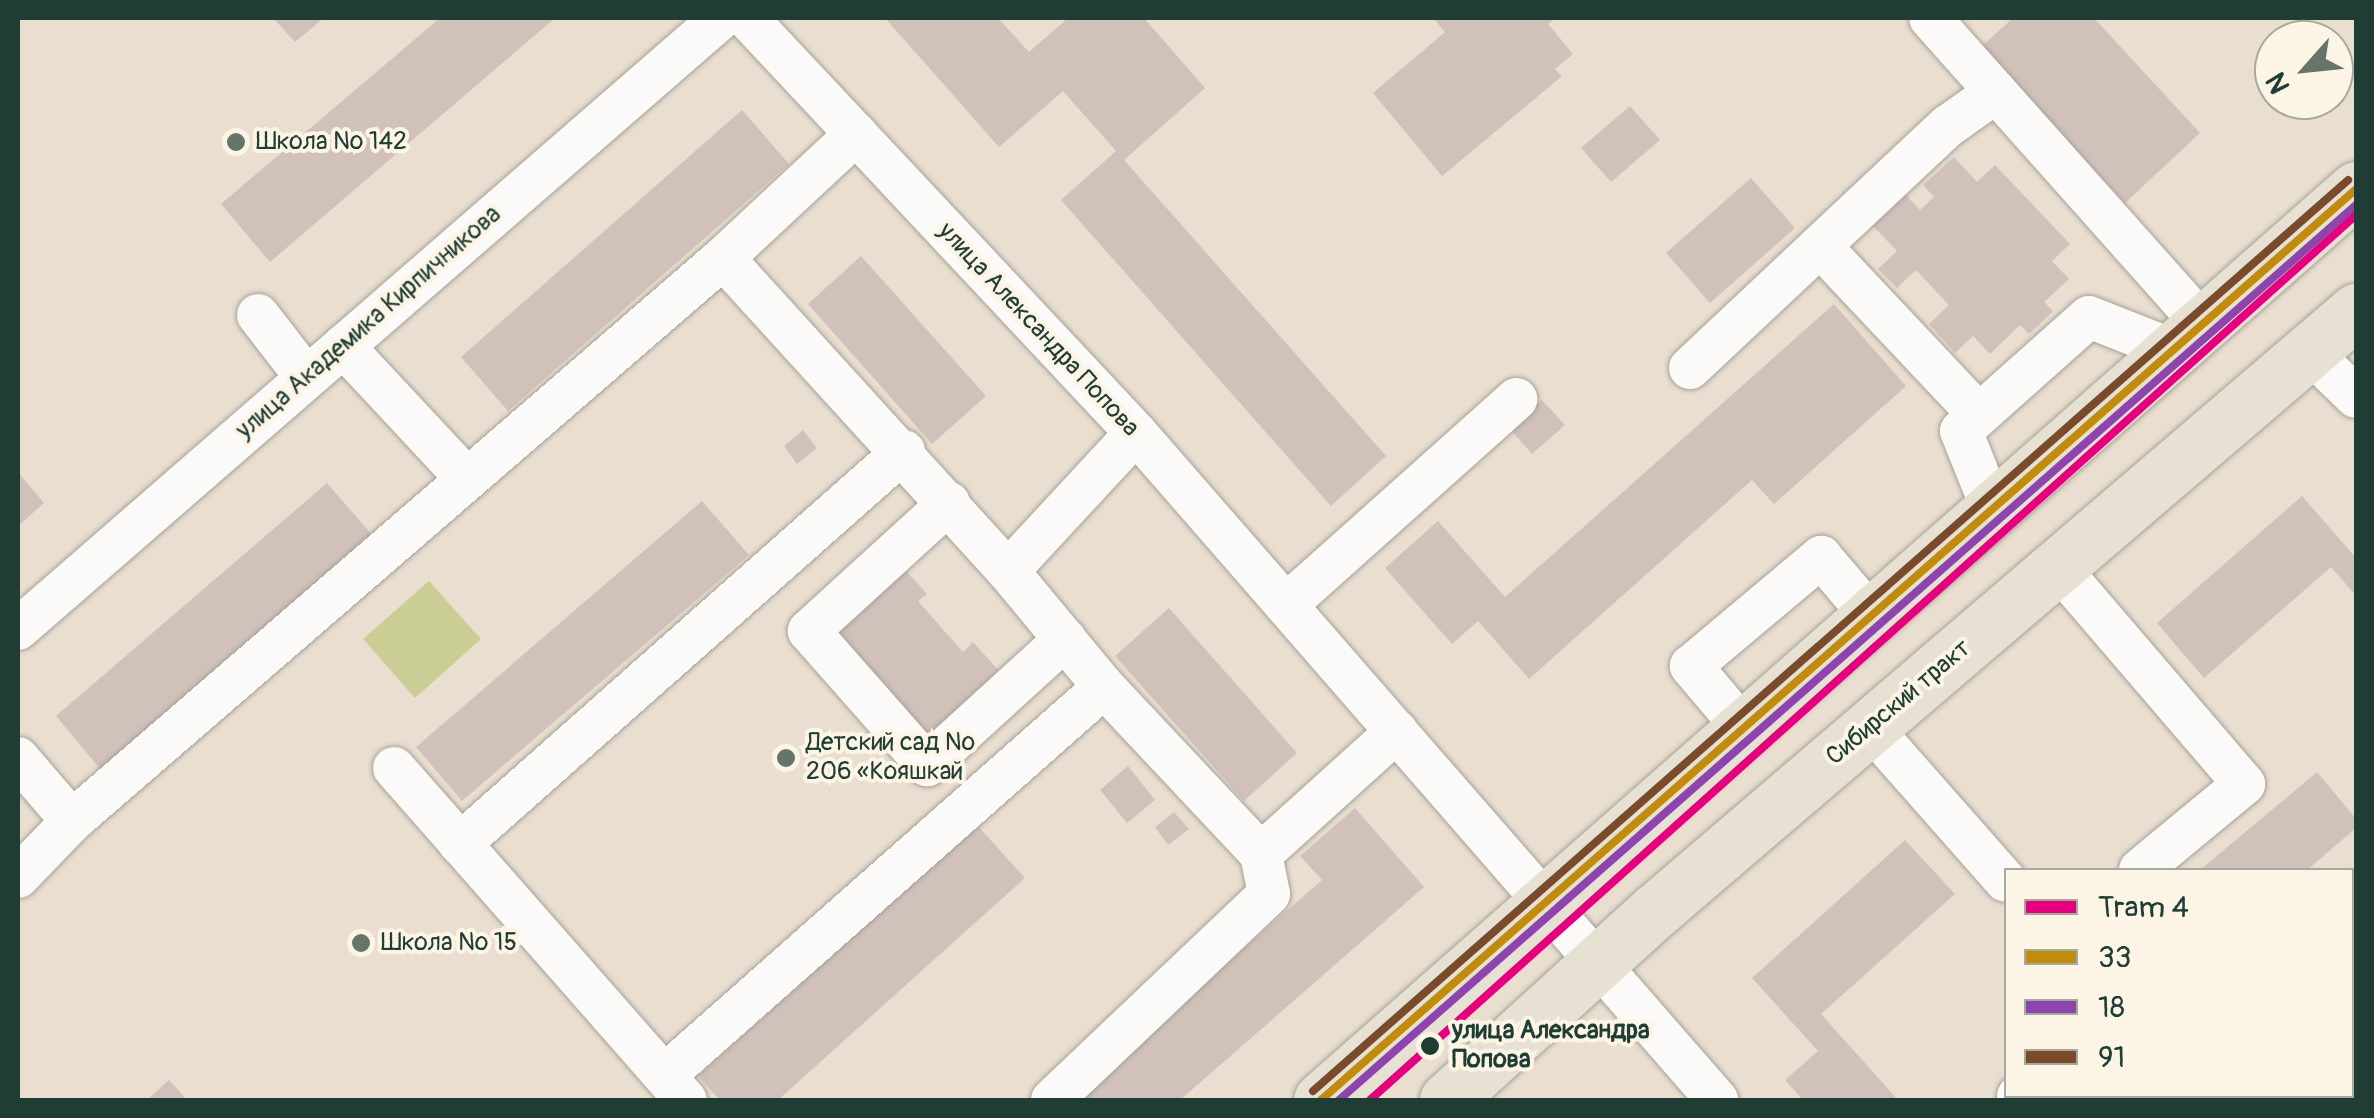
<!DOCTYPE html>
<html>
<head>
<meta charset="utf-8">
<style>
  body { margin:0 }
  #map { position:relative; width:2374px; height:1118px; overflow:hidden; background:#e9decf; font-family:Pangolin,sans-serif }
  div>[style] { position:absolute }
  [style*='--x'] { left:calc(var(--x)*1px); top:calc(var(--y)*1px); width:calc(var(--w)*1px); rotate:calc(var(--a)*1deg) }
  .green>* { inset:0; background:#cbce94 }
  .building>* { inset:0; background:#d1c1bb }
  .roads { filter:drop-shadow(0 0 2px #a5a298) drop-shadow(0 0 2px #a5a298) }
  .minor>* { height:42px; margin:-21px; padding:0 21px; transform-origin:21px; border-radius:21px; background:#fcfaf8 }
  .major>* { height:55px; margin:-27.5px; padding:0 27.5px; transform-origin:27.5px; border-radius:27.5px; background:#e7e1d4 }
  .bus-1>* { height:8px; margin:-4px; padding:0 4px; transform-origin:4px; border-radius:4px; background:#c18c0d }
  .bus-2>* { height:8px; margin:-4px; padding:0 4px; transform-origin:4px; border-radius:4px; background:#8e44ad }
  .bus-3>* { height:8px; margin:-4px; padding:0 4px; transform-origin:4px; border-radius:4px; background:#7a4b2a }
  .tram-1>* { height:8px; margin:-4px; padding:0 4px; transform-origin:4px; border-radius:4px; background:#e5007d }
  .dots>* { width:28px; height:28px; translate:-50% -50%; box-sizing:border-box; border:5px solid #fcf5e5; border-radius:50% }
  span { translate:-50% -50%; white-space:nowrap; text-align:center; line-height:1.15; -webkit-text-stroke:8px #fcf5e5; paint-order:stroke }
  .poi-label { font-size:25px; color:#1f3d34 }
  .left { translate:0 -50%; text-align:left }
  .street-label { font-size:25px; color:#1f3d34 }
  .stop-label { font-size:25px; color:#1f3d34; font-weight:700 }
  .frame { position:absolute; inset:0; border:20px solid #1f3d34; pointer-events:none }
  .legend { position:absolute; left:2004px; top:868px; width:350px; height:230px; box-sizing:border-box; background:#fcf5e5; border:2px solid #a4ab9e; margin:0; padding:12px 18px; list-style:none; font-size:30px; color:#1f3d34 }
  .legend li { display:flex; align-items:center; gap:20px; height:50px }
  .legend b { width:50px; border:2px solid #a4ab9e }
  .north { position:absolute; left:2254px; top:20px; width:100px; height:100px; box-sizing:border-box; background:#fcf5e5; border:2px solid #a4ab9e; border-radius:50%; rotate:243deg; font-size:28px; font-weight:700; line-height:40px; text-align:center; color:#1f3d34 }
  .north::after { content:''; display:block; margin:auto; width:35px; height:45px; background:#66756a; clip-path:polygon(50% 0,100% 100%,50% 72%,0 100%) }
</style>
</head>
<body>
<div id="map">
  <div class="green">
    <i style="clip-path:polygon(429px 581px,481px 639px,415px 698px,363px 639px)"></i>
  </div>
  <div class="building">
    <i style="clip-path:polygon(273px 18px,324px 18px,295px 42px)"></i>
    <i style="clip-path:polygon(440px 18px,555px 18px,270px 262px,221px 204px)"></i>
    <i style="clip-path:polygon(885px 18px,998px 18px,1029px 52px,1068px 18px,1144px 18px,1205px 88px,1124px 160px,1386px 456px,1331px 506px,1061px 200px,1116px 151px,1063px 91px,999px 147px)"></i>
    <i style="clip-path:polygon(1433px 18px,1555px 18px,1548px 24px,1573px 54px,1555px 69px,1562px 76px,1442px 176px,1373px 93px,1445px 32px)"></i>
    <i style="clip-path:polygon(2013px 18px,2094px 18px,2200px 133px,2125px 203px,1981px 47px)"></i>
    <i style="clip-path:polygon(1630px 106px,1660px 140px,1611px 182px,1581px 148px)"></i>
    <i style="clip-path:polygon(742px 110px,789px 164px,508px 411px,461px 357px)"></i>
    <i style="clip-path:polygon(1954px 157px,1977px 182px,1995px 165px,2070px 244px,2052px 261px,2069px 279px,2044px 302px,2053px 311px,2029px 334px,2020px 325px,1990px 354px,1973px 336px,1955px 353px,1929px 324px,1949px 305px,1916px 270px,1897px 288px,1878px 269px,1897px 251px,1873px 226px,1906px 195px,1920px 210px,1934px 197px,1923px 185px)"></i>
    <i style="clip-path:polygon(1751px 178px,1795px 228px,1710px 303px,1666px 253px)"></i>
    <i style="clip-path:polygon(861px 256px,986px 396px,932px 444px,808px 304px)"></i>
    <i style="clip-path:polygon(1834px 304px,1906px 386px,1774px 504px,1752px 480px,1529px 679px,1478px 621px,1452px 644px,1385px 568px,1438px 521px,1505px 597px)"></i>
    <i style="clip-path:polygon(1542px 400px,1565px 425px,1532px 454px,1510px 429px)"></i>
    <i style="clip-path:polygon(803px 430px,817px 448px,797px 464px,784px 446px)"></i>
    <i style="clip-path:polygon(18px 472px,44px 503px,18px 526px)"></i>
    <i style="clip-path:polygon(327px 483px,374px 537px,102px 771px,56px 716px)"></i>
    <i style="clip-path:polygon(2302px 496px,2356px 558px,2356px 596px,2331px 567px,2204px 678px,2157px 623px)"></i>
    <i style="clip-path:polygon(702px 501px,749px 555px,462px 801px,416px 747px)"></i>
    <i style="clip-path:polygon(897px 561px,927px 594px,918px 601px,963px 652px,973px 642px,1007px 680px,935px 744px,827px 623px)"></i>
    <i style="clip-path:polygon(1169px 608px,1297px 753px,1244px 801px,1115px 656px)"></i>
    <i style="clip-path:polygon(1128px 766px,1155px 800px,1127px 823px,1100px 790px)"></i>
    <i style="clip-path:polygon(2317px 772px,2356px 819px,2356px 828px,2307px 870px,2200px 870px)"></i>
    <i style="clip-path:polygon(1355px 808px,1424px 887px,1180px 1100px,1070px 1100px,1322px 880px,1300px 856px)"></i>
    <i style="clip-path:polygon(1174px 812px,1189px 829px,1168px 845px,1155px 827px)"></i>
    <i style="clip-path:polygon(977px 825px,1025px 878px,778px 1100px,720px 1100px,698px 1076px)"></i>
    <i style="clip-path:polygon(1905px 840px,1955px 894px,1821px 1014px,1898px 1100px,1803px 1100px,1785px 1080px,1818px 1051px,1752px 978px)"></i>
    <i style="clip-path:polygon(169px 1080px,187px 1100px,147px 1100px)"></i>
  </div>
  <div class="roads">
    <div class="minor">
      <i style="--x:747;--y:18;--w:569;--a:46.85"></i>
      <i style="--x:1136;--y:433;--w:885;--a:48.94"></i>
      <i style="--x:1930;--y:18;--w:414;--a:48.3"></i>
      <i style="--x:1820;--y:246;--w:232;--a:46.7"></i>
      <i style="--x:723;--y:258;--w:423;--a:47.7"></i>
      <i style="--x:1008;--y:571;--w:188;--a:-47.2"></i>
      <i style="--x:258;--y:315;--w:78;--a:52.3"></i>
      <i style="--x:343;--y:346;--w:180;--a:47"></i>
      <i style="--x:2310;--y:352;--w:64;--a:44.4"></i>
      <i style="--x:1690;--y:368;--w:354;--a:-43.2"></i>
      <i style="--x:1948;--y:126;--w:59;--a:-35.3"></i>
      <i style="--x:949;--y:503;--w:190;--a:137.6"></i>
      <i style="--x:809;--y:631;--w:179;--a:48.6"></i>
      <i style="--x:927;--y:765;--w:187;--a:-42.4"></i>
      <i style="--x:1994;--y:513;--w:88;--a:-111.9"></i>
      <i style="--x:1961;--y:431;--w:171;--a:-41.7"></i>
      <i style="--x:2089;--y:317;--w:96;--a:21.5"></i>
      <i style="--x:2058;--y:567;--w:286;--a:49.4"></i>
      <i style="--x:2244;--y:784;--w:135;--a:140.4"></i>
      <i style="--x:1008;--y:571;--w:151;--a:50.4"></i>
      <i style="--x:1104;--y:687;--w:229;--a:46.8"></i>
      <i style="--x:1286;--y:605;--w:309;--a:-41.8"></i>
      <i style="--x:18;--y:629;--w:931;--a:-40.99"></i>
      <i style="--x:1870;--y:727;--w:205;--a:48.6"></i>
      <i style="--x:1745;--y:730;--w:84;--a:-130.2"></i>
      <i style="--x:1691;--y:666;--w:170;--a:-40"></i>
      <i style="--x:1821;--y:557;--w:80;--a:49.6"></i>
      <i style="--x:18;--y:758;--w:83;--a:49.4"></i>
      <i style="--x:72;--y:821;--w:861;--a:-40.85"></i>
      <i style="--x:723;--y:258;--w:182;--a:-43"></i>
      <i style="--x:394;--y:768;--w:442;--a:48.7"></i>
      <i style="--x:460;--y:844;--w:593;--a:-41.51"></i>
      <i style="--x:18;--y:877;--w:78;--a:-46"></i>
      <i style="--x:2352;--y:897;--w:6;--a:-45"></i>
      <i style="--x:665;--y:1075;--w:586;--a:-41.47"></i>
      <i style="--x:2018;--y:1096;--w:4;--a:90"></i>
      <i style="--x:1052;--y:1100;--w:299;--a:-43.5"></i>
      <i style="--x:1269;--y:894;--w:41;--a:-101.3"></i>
      <i style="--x:1261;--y:854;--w:183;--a:-42.1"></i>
      <i style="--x:2107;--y:1100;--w:7;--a:-34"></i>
    </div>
    <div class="major">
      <i style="--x:1321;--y:1100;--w:1379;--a:-41.35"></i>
      <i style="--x:1447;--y:1100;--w:281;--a:-42.3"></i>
      <i style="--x:1655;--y:911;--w:923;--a:-40.56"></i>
    </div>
  </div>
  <div class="bus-1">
    <i style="--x:1321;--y:1100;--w:1379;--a:-41.35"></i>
  </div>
  <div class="bus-2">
    <i style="--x:1339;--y:1100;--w:1355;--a:-41.35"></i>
  </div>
  <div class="bus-3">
    <i style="--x:1313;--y:1091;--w:1379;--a:-41.35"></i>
  </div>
  <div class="tram-1">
    <i style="--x:1370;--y:1100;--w:1325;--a:-41.91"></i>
  </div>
  <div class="dots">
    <i style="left:236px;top:142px;background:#66756a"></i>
    <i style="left:786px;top:758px;background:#66756a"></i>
    <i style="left:361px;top:943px;background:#66756a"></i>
    <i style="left:1430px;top:1046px;background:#1f3d34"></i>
  </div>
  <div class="poi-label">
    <span class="left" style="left:256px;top:142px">Школа № 142</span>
    <span class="left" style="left:806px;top:758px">Детский сад №<br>206 «Кояшкай</span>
    <span class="left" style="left:381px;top:943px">Школа № 15</span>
  </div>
  <div class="street-label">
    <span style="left:369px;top:323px;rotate:-41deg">улица Академика Кирпичникова</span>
    <span style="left:1038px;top:330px;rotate:47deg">улица Александра Попова</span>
    <span style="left:1899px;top:703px;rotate:-40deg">Сибирский тракт</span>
  </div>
  <div class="stop-label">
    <span class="left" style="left:1452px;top:1046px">улица Александра<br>Попова</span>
  </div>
  <div class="frame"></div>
  <ul class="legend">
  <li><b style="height:12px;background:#e5007d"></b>Tram 4</li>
  <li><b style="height:12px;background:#c18c0d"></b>33</li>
  <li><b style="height:12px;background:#8e44ad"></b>18</li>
  <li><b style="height:12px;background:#7a4b2a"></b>91</li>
  </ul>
  <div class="north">N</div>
</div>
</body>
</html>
